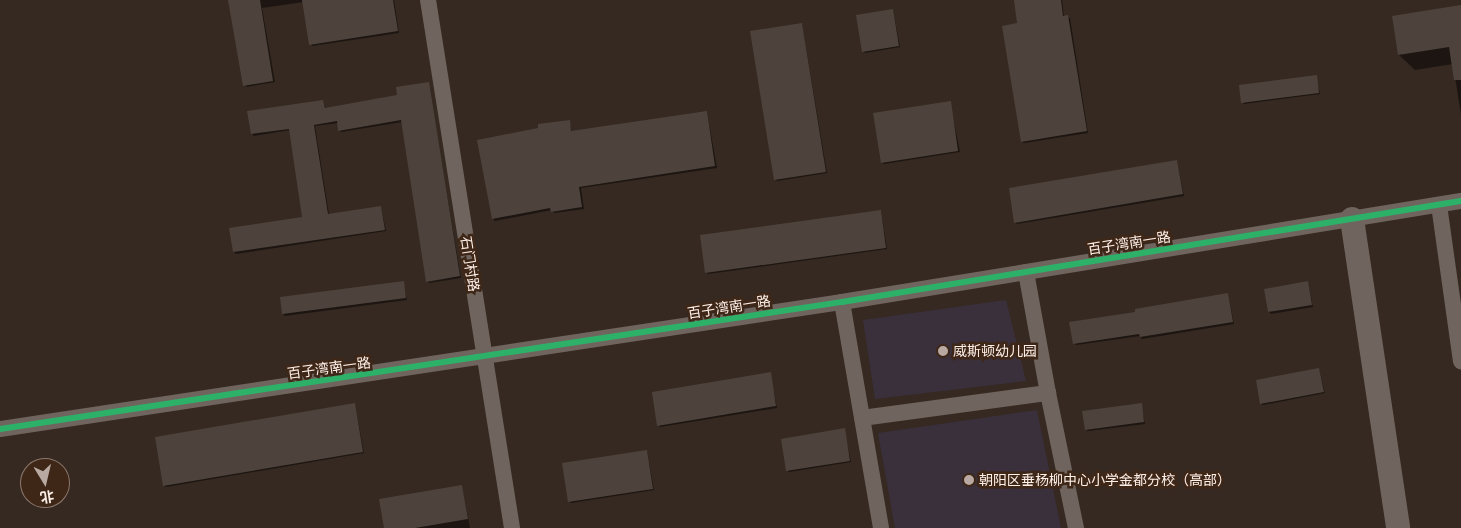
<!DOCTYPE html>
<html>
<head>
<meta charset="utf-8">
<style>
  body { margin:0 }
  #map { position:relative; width:1461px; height:528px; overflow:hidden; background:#362921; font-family:"Noto Sans","Noto Sans SC",sans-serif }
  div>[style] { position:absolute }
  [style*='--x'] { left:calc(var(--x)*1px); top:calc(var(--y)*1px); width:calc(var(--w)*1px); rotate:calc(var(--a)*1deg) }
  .education>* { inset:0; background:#3a303c }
  .shadow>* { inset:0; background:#0007 }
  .building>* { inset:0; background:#4e433c }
  .street>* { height:16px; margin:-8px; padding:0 8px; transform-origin:8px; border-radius:8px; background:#70655e }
  .secondary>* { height:24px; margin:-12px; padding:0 12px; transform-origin:12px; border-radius:12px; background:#70655e }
  .cycleway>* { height:6px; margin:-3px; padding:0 3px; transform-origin:3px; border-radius:3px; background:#2db169 }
  .dots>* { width:14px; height:14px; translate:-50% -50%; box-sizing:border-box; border:2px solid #3f2718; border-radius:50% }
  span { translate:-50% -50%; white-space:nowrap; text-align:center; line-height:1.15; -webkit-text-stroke:5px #3f2718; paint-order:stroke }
  .street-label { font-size:14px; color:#fef0e9 }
  .poi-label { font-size:14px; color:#fef0e9 }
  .left { translate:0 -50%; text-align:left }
  .north { position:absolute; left:20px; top:458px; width:50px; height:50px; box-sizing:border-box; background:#3f2718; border:1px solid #8b776c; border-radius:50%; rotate:171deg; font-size:14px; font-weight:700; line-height:20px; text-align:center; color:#fef0e9 }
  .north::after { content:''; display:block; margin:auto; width:18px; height:22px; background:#b8aaa3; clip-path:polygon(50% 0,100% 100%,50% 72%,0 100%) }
</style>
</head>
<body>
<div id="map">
  <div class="education">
    <i style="clip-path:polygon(1006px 300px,1026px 381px,875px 399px,863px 320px)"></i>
    <i style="clip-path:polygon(1037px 410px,1061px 528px,895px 528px,878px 433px)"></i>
  </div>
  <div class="shadow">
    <i style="clip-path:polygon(230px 0,394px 0,399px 33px,312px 46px,304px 2px,262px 8px,275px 82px,246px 87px)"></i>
    <i style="clip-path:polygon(1015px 0,1062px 0,1064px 17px,1070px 18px,1088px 133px,1024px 143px,1022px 142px,1019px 24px)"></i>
    <i style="clip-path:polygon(1461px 7px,1461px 115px,1453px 64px,1415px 70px,1399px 55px)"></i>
    <i style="clip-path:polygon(893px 10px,900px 47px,865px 53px,863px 51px)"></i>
    <i style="clip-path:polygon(802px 24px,827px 173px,777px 181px,775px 179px)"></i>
    <i style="clip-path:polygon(1316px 76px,1320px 94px,1244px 104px,1243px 103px)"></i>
    <i style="clip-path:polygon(428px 83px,461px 278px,429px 283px,428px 282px,402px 122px,341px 132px,338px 123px,315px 126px,329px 215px,381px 207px,386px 231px,236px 254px,234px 252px,304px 219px,290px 130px,254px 136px,252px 134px,323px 101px,326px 109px,398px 96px)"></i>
    <i style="clip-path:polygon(950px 102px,960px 152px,884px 164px,882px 163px)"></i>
    <i style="clip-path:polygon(707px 112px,717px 168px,581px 188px,584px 209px,554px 213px,552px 210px,495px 221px,493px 219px,540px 129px,569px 121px,572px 132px)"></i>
    <i style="clip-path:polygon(1177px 161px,1184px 196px,1017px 224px,1015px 222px)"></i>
    <i style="clip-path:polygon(881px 211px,887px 249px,708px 274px,706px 272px)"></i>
    <i style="clip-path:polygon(403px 282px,407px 300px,285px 316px,283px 314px)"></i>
    <i style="clip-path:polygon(1308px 283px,1313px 307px,1271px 314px,1269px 312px,1265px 290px)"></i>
    <i style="clip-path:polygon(1228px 294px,1234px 324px,1142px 339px,1140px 336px,1076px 345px,1074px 343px,1137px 313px)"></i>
    <i style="clip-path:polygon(1319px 369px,1325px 393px,1263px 405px,1261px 404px)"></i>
    <i style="clip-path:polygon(770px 374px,777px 408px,660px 427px,659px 425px)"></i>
    <i style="clip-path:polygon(1141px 404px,1145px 424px,1088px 431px,1086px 430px)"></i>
    <i style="clip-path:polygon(355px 405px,364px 453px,166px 487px,164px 485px)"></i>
    <i style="clip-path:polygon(844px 430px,851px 462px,789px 472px,788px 471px)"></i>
    <i style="clip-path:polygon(647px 451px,654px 490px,571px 503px,569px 501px)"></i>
    <i style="clip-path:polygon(462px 486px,470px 528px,385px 528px)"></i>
  </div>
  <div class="building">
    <i style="clip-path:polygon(228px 0,260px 0,273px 81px,243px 86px)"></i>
    <i style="clip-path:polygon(302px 0,393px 0,398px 31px,309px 45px)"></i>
    <i style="clip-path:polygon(1014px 0,1061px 0,1063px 16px,1068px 15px,1087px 131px,1021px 142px,1002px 26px,1017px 23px)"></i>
    <i style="clip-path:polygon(1461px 5px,1461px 80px,1454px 80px,1449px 47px,1398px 55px,1392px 16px)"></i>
    <i style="clip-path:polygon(893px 9px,899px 46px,862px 52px,856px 15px)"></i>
    <i style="clip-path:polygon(802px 23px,826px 172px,774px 180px,750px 31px)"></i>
    <i style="clip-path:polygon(1317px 75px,1319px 93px,1241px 103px,1239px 85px)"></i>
    <i style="clip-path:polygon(429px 82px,460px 276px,426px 282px,401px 120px,338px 131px,337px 121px,314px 125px,328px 214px,381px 206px,385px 230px,233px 252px,229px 228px,302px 217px,289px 129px,251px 134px,247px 111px,323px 100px,325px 108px,397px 95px,396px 87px)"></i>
    <i style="clip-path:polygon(951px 101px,958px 151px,881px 163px,873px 113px)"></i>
    <i style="clip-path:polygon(707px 111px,715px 166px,579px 187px,582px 207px,551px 212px,550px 208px,492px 219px,477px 140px,538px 128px,538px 124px,570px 120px,571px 131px)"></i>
    <i style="clip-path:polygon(1177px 160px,1183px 194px,1014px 223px,1009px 188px)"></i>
    <i style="clip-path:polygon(881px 210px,886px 248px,705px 273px,700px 235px)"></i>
    <i style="clip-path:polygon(404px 281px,406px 298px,282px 314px,280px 297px)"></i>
    <i style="clip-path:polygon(1308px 281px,1312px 305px,1268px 312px,1264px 289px)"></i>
    <i style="clip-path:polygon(1228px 293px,1233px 322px,1140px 337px,1139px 334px,1073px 344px,1069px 322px,1135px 312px,1135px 309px)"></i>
    <i style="clip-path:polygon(1319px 368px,1324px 392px,1260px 404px,1256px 380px)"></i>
    <i style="clip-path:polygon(771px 372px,776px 406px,657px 426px,652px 392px)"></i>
    <i style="clip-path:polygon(355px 403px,363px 452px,163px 486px,155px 437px)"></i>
    <i style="clip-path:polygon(1142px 403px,1144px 422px,1085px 430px,1082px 411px)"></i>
    <i style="clip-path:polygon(845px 428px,850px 461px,786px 471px,781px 439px)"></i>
    <i style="clip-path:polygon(647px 450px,653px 489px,568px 502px,562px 463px)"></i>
    <i style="clip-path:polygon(462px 485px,468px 519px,415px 528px,384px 528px,379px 499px)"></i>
  </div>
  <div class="street">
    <i style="--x:428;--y:0;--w:535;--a:80.96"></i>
    <i style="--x:1439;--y:205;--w:158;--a:82"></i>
    <i style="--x:1026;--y:272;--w:123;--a:79.7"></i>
    <i style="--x:1048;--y:393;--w:138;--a:78.3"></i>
    <i style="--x:842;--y:302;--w:229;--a:80.2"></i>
    <i style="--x:862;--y:418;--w:188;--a:-7.7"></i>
    <i style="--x:0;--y:429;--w:852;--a:-8.58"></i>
    <i style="--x:842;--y:302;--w:627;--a:-9.27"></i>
  </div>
  <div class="secondary">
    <i style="--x:1352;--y:219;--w:312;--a:81.5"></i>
  </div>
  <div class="cycleway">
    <i style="--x:0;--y:429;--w:852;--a:-8.58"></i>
    <i style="--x:842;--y:302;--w:627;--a:-9.27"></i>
  </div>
  <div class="dots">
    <i style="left:943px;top:351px;background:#b8aaa3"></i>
    <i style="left:969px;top:480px;background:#b8aaa3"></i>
  </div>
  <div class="street-label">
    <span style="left:1129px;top:243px;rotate:-9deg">百子湾南一路</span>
    <span style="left:470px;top:264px;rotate:81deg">石门村路</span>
    <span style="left:729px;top:307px;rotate:-9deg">百子湾南一路</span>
    <span style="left:329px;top:368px;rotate:-8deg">百子湾南一路</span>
  </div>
  <div class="poi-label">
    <span class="left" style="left:953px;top:351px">威斯顿幼儿园</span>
    <span class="left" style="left:979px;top:480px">朝阳区垂杨柳中心小学金都分校（高部）</span>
  </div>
  <div class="north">北</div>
</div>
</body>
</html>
